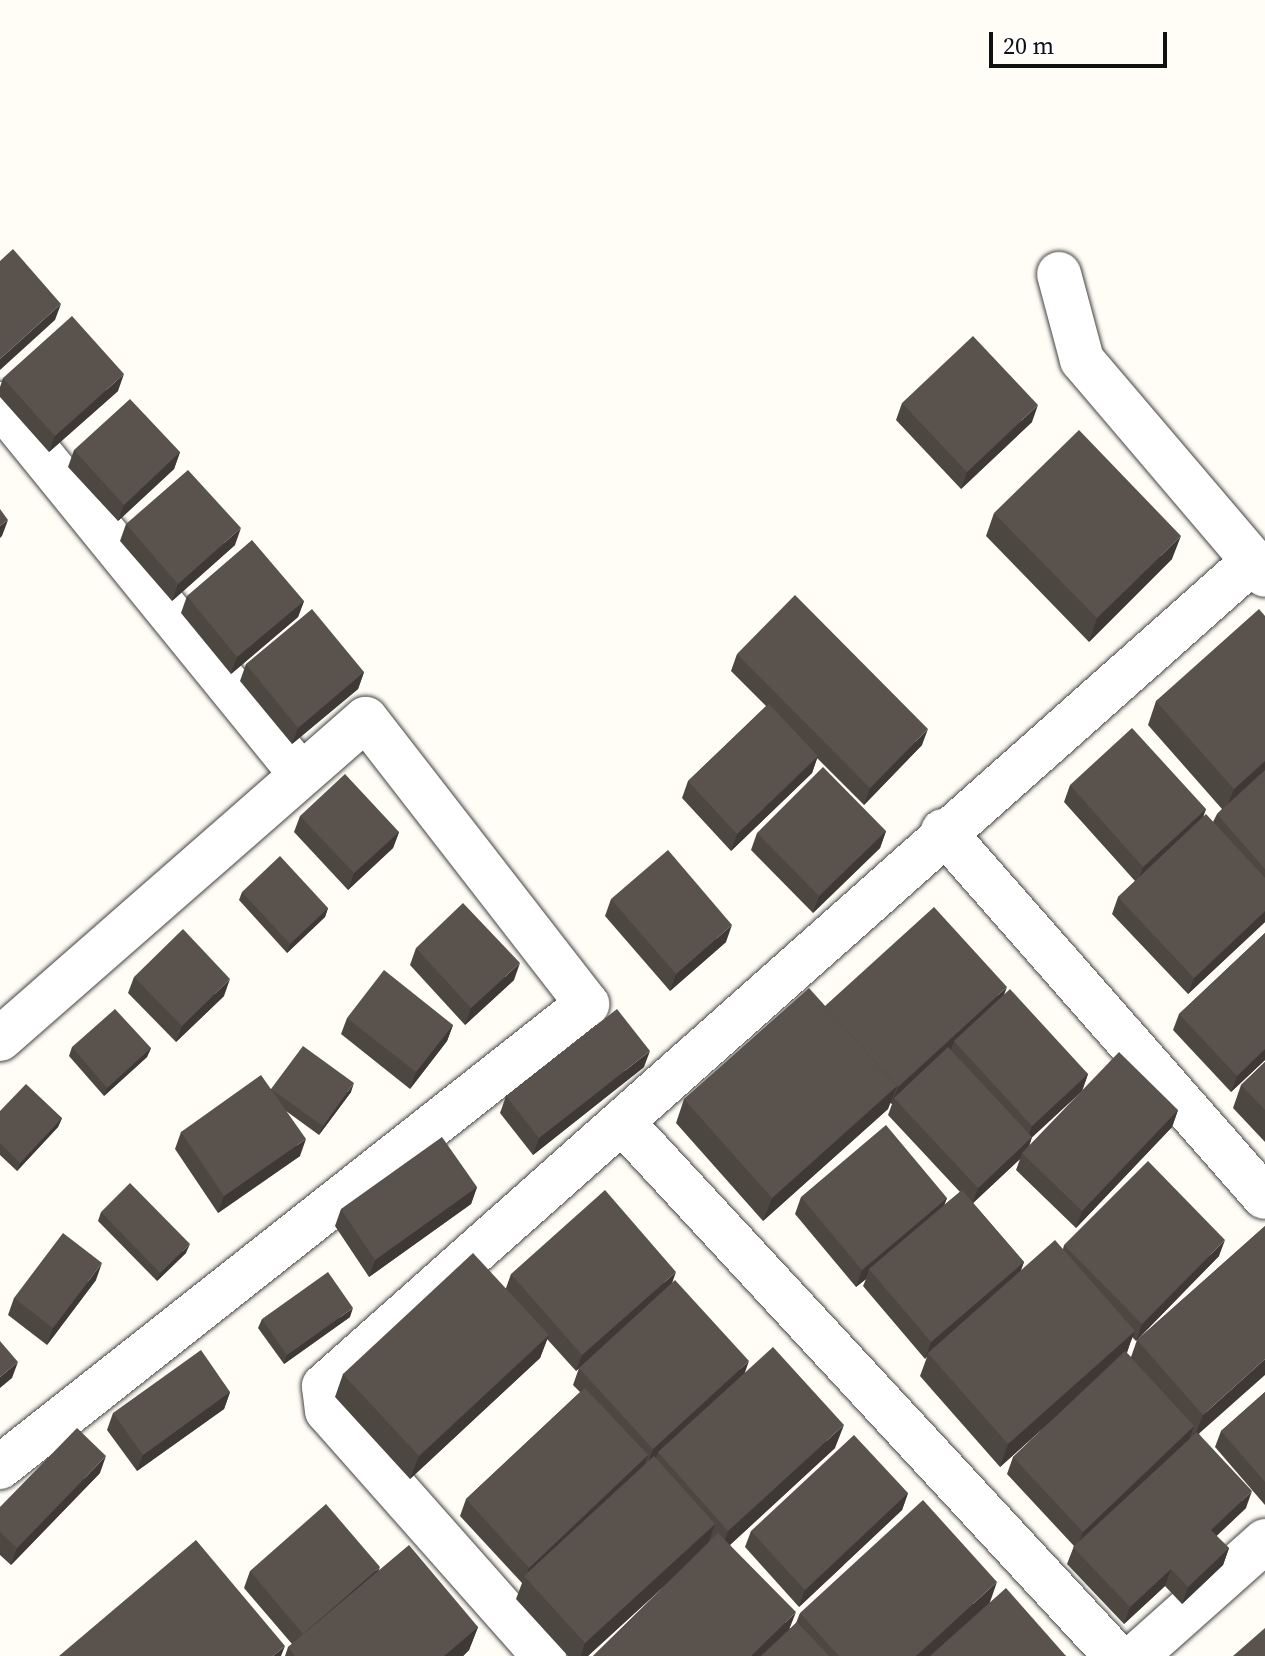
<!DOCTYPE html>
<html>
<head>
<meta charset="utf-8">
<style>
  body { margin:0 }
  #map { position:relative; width:1265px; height:1656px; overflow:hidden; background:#fffdf5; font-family:"Source Serif 4",serif }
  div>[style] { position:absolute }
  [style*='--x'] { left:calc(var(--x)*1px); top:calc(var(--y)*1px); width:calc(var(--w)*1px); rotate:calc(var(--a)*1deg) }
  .roads { filter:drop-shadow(0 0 2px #444) drop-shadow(0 0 2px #444) }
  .minor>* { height:44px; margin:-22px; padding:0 22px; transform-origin:22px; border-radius:22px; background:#fff }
  .wall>* { inset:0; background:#4d4742 }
  .shaded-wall>* { inset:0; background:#3f3936 }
  .building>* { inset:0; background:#5a524d }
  span { translate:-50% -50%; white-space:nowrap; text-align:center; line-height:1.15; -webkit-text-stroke:8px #fff; paint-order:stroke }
  .scale { position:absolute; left:989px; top:32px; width:178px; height:36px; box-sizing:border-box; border:4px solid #111; border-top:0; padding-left:10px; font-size:24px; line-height:28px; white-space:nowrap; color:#111; -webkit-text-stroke:6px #fff; paint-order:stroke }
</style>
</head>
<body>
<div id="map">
  <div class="roads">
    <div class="minor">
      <i style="--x:1059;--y:274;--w:89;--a:75"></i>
      <i style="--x:1082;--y:360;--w:282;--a:49.6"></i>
      <i style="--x:0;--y:404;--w:474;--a:50.9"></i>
      <i style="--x:943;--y:831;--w:487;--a:48.7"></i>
      <i style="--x:0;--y:1039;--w:486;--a:-41.2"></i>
      <i style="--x:366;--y:719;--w:361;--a:52.2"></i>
      <i style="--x:587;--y:1004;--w:748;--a:141.74"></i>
      <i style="--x:624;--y:1124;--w:725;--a:47.24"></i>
      <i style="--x:544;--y:1656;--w:327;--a:-131.5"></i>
      <i style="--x:327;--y:1411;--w:25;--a:-97"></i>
      <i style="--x:324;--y:1386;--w:1241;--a:-41.6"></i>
      <i style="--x:1136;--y:1656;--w:173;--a:-41.7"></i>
    </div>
  </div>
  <div class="wall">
    <i style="clip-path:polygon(3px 378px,118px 391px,49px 452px,0 397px,0 387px)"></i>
    <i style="clip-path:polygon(902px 403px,1032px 422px,961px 489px,896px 420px)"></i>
    <i style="clip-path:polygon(74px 450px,180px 452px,174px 469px,118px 521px,68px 467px)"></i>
    <i style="clip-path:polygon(994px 513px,1172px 559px,1089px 642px,986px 536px)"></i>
    <i style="clip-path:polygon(126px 524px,235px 545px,172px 601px,120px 541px)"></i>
    <i style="clip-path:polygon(187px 596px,304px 601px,298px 617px,231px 674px,181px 613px)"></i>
    <i style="clip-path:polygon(1265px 616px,1265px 922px,1188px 994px,1112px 914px,1118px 897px,1135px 881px,1064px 802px,1070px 785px,1206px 809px,1203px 816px,1213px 822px,1217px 814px,1222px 809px,1148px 725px,1156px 701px)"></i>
    <i style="clip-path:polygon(737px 654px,922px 745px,864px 805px,817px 758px,812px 773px,731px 851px,682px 798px,688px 781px,766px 706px,731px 671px)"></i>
    <i style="clip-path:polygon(246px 664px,364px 672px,358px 689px,292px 744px,240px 681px)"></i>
    <i style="clip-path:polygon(300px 816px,399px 832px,393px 848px,348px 890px,294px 832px)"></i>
    <i style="clip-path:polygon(886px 831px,880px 848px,813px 913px,751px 850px,757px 833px)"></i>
    <i style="clip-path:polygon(242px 892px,328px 908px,325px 917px,287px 953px,239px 900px)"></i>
    <i style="clip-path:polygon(611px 899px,726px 942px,670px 991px,605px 916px)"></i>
    <i style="clip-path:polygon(1265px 933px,1265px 1060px,1231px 1092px,1173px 1030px,1179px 1014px)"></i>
    <i style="clip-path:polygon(416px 948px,514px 980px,465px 1025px,410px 965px)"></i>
    <i style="clip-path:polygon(134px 977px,224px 996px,176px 1042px,128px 993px)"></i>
    <i style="clip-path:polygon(1004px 995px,1088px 1074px,1082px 1091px,1032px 1137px,1029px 1147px,1178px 1110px,1172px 1127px,1076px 1228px,1016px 1170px,1020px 1159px,973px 1203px,1024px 1262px,1020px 1271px,1063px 1249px,1064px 1245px,1219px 1256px,1136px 1341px,1132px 1337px,1127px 1353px,1131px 1357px,1137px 1340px,1265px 1226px,1199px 1434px,1246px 1508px,1216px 1536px,1229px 1548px,1223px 1565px,1182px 1604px,1165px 1586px,1124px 1624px,1067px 1564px,1074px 1546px,1007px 1474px,1013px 1457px,1052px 1420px,1000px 1467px,920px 1376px,927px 1357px,925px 1359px,863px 1286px,866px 1279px,856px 1287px,795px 1214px,801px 1197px,947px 1198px,944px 1205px,960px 1192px,888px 1115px,892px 1104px,890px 1103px,888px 1109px,763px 1221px,676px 1123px,684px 1099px,825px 1006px)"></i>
    <i style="clip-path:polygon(347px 1018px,453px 1025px,447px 1041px,410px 1089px,341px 1034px)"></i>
    <i style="clip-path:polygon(72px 1047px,151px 1048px,147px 1057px,104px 1096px,69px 1056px)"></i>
    <i style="clip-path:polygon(1265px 1062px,1265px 1142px,1233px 1108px,1241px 1085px)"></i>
    <i style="clip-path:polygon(644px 1067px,533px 1155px,500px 1113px,506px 1096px)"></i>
    <i style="clip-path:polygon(271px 1089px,351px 1092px,319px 1135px,286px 1111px,300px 1156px,218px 1213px,175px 1149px,181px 1132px)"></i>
    <i style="clip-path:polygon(0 1111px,62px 1118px,58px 1127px,17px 1171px,0 1155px)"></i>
    <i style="clip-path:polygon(477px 1187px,471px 1204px,369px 1277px,335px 1226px,341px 1209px)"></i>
    <i style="clip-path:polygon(101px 1212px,186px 1253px,157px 1281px,98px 1221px)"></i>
    <i style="clip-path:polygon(511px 1274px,672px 1283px,744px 1373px,835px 1448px,730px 1545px,790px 1629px,796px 1623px,800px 1613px,990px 1603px,1066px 1656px,593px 1656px,674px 1577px,588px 1656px,568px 1656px,516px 1599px,522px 1583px,460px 1516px,466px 1499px,580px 1392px,573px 1385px,579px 1368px,576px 1371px,547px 1339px,540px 1358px,410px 1479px,335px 1397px,343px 1374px,506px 1288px)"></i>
    <i style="clip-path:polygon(96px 1280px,47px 1345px,8px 1315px,14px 1298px)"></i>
    <i style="clip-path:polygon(350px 1317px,284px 1364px,258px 1328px,262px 1319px)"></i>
    <i style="clip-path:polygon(230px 1392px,224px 1409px,137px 1471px,107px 1430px,113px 1413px)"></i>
    <i style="clip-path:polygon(1265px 1392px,1265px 1505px,1215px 1447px,1221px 1431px)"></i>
    <i style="clip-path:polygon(100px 1473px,11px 1565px,0 1555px,0 1507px)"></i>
    <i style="clip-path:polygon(908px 1493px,902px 1510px,799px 1607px,745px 1547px,751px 1531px)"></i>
    <i style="clip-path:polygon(250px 1571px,378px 1571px,478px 1627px,469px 1650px,463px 1656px,285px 1656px,288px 1647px,292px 1644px,244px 1588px)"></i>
  </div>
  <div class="shaded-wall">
    <i style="clip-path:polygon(61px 304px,55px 320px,0 370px,0 359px)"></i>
    <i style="clip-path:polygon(124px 374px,118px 391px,49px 452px,55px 436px)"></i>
    <i style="clip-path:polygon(1038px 405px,1032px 422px,961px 489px,967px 472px)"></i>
    <i style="clip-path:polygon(180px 452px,174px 469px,118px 521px,124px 505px)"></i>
    <i style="clip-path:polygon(8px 520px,2px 536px,0 538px,0 526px)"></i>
    <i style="clip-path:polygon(241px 528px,235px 545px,172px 601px,178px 584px)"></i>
    <i style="clip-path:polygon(1181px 536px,1172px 559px,1089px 642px,1097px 618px)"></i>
    <i style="clip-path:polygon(304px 601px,298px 617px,231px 674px,237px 657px)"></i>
    <i style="clip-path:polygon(364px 672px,358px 689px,292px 744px,298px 728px)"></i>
    <i style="clip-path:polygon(928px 729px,922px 745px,864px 805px,870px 788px)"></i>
    <i style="clip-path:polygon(818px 756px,812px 773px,731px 851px,737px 834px)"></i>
    <i style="clip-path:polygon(1265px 761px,1265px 777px,1225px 812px,1234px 789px)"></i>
    <i style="clip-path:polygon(1206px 809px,1200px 826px,1137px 883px,1143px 867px)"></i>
    <i style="clip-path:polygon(886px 831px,880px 848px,813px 913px,819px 896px)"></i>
    <i style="clip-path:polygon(399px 832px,393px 848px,348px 890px,354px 873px)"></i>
    <i style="clip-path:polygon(328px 908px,325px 917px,287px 953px,290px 944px)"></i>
    <i style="clip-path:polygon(1265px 911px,1265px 922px,1188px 994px,1194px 978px)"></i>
    <i style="clip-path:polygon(732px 925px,726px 942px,670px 991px,676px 974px)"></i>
    <i style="clip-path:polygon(520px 963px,514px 980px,465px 1025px,471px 1008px)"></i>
    <i style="clip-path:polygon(230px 979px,224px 996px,176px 1042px,182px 1026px)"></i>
    <i style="clip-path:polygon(1007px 987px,1001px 1003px,954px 1041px,951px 1049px,894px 1098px,891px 1104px,898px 1087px)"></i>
    <i style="clip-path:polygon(453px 1025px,447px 1041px,410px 1089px,416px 1072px)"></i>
    <i style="clip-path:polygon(151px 1048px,147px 1057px,104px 1096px,107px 1088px)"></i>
    <i style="clip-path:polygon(1265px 1049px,1265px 1060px,1231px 1092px,1237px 1076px)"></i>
    <i style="clip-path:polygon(650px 1051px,644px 1067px,533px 1155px,539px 1138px)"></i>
    <i style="clip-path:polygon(1088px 1074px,1082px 1091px,1026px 1143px,1032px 1126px)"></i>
    <i style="clip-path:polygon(354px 1083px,351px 1092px,319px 1135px,323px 1126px)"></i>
    <i style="clip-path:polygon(897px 1086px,888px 1109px,763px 1221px,772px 1198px)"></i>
    <i style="clip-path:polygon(1178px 1110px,1172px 1127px,1076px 1228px,1082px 1211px)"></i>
    <i style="clip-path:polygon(62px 1118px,58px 1127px,17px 1171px,20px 1163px)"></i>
    <i style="clip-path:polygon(1032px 1137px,1026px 1154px,1022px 1153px,1020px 1159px,972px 1204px,978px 1188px)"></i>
    <i style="clip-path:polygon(306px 1139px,300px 1156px,218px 1213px,224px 1196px)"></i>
    <i style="clip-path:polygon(477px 1187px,471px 1204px,369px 1277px,375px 1260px)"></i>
    <i style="clip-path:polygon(947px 1198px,941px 1214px,869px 1269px,866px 1279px,856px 1287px,862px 1270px)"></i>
    <i style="clip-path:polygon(1225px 1240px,1219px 1256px,1136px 1341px,1142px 1324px)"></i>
    <i style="clip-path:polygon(190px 1244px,186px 1253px,157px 1281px,160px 1273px)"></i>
    <i style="clip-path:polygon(1024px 1262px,1018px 1279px,928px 1353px,925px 1359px,931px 1342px)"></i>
    <i style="clip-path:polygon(102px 1263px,96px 1280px,47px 1345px,53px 1328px)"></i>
    <i style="clip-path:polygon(676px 1272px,670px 1289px,576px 1371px,582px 1355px)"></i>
    <i style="clip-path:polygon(353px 1308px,350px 1317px,284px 1364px,287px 1355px)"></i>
    <i style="clip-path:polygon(1135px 1331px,1126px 1354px,1000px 1467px,1008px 1444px)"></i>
    <i style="clip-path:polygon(549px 1335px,540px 1358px,410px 1479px,419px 1456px)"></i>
    <i style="clip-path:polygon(1265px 1359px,1265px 1375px,1194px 1438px,1203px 1415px)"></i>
    <i style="clip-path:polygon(749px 1361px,743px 1378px,658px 1452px,656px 1458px,647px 1466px,653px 1449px)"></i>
    <i style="clip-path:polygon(18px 1362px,12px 1378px,0 1388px,0 1377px)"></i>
    <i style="clip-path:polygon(230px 1392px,224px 1409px,137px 1471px,143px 1455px)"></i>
    <i style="clip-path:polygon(844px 1425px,835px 1448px,720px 1554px,728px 1531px)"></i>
    <i style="clip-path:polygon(1194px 1426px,1188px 1443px,1077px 1549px,1083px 1532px)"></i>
    <i style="clip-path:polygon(648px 1455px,642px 1472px,526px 1577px,529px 1568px)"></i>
    <i style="clip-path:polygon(106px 1456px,100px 1473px,11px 1565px,17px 1548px)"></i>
    <i style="clip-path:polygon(1252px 1491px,1246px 1508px,1205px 1547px,1211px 1530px)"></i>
    <i style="clip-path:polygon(908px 1493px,902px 1510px,799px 1607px,805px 1590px)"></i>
    <i style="clip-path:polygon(715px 1524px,707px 1547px,588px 1656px,581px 1656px,585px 1643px)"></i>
    <i style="clip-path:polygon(1229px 1548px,1223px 1565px,1182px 1604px,1188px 1587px)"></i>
    <i style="clip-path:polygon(380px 1567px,374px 1584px,303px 1634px)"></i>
    <i style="clip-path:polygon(1171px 1569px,1165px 1586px,1124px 1624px,1130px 1607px)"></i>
    <i style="clip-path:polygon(997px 1582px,989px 1605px,933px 1656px,916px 1656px)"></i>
    <i style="clip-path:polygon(796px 1612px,787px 1635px,766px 1656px,751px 1656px)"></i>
    <i style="clip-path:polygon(478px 1627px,469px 1650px,463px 1656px,444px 1656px)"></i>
    <i style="clip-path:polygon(285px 1646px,281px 1656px,273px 1656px)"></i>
  </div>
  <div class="building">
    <i style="clip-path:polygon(13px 249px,61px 304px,0 359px,0 261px)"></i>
    <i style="clip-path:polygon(72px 316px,124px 374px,55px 436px,3px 378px)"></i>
    <i style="clip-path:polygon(973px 336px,1038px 405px,967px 472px,902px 403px)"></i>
    <i style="clip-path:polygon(130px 399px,180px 452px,124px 505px,74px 450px)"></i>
    <i style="clip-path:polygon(1079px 430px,1181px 536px,1097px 618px,994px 513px)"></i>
    <i style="clip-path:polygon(188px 470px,241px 528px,178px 584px,126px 524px)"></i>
    <i style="clip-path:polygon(0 509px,8px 520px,0 526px)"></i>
    <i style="clip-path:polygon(252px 540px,304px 601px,237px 657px,187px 596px)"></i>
    <i style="clip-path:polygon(795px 595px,928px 729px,870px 788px,737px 654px)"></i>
    <i style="clip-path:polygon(312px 609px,364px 672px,298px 728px,246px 664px)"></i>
    <i style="clip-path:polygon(1259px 609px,1265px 616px,1265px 761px,1234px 789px,1156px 701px)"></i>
    <i style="clip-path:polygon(769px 704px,818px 756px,737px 834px,688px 781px)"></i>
    <i style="clip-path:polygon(1132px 728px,1206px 809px,1143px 867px,1070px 785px)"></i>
    <i style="clip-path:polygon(823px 767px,886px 831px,819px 896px,757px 833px)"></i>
    <i style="clip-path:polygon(1265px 770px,1265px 869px,1217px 814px)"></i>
    <i style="clip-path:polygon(345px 774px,399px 832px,354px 873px,300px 816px)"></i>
    <i style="clip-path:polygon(1206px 814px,1265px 878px,1265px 911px,1194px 978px,1118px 897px)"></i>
    <i style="clip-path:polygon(668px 850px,732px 925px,676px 974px,611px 899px)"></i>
    <i style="clip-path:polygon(280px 856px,328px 908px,290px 944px,242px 892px)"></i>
    <i style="clip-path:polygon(463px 903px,520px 963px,471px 1008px,416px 948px)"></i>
    <i style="clip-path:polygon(934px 907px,1007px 987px,898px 1087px,825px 1006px)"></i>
    <i style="clip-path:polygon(183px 929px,230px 979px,182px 1026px,134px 977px)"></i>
    <i style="clip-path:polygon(1265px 933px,1265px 1049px,1237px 1076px,1179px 1014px)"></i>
    <i style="clip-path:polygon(384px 970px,453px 1025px,416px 1072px,347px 1018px)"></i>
    <i style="clip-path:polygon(809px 988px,897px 1086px,772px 1198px,684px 1099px)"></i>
    <i style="clip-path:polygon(1010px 989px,1088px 1074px,1032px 1126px,954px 1041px)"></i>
    <i style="clip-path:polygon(115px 1009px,151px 1048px,107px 1088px,72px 1047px)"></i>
    <i style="clip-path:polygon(617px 1009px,650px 1051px,539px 1138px,506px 1096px)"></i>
    <i style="clip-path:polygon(303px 1046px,354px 1083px,323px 1126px,271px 1089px)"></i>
    <i style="clip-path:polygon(948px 1047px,1032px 1137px,978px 1188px,894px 1098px)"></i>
    <i style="clip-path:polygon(1119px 1052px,1178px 1110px,1082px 1211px,1022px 1153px)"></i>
    <i style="clip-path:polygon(1265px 1062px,1265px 1110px,1241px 1085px)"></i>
    <i style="clip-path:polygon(261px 1075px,306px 1139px,224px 1196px,181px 1132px)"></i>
    <i style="clip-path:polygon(26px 1084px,62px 1118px,20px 1163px,0 1143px,0 1111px)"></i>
    <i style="clip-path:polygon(886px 1125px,947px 1198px,862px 1270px,801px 1197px)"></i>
    <i style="clip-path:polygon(442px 1137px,477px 1187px,375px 1260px,341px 1209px)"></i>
    <i style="clip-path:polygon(1148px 1161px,1225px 1240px,1142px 1324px,1064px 1245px)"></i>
    <i style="clip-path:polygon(130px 1183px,190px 1244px,160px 1273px,101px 1212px)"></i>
    <i style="clip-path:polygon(605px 1190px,676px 1272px,582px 1355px,511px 1274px)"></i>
    <i style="clip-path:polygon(962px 1190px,1024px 1262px,931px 1342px,869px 1269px)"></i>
    <i style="clip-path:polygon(1265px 1226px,1265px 1359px,1203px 1415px,1137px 1340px)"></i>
    <i style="clip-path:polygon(63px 1233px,102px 1263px,53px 1328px,14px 1298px)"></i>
    <i style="clip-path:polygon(1055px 1240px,1135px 1331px,1008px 1444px,928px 1353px)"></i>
    <i style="clip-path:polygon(473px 1253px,549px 1335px,419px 1456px,343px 1374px)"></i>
    <i style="clip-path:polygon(328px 1272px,353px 1308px,287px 1355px,262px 1319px)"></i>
    <i style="clip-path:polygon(675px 1280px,749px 1361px,653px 1449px,579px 1368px)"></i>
    <i style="clip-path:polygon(0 1341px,18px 1362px,0 1377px)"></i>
    <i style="clip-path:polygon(773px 1347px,844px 1425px,728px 1531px,658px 1452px)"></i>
    <i style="clip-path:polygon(201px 1350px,230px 1392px,143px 1455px,113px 1413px)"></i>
    <i style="clip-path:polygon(1125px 1351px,1194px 1426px,1083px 1532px,1013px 1457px)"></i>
    <i style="clip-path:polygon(585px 1388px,648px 1455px,529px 1568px,466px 1499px)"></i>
    <i style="clip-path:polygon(1265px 1392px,1265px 1482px,1221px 1431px)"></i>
    <i style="clip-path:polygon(77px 1428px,106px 1456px,17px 1548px,0 1532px,0 1507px)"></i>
    <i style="clip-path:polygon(1197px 1432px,1252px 1491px,1211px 1530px,1229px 1548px,1188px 1587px,1171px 1569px,1130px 1607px,1073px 1547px)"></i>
    <i style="clip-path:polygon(854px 1435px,908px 1493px,805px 1590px,751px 1531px)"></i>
    <i style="clip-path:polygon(654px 1456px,715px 1524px,585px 1643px,524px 1576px)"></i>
    <i style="clip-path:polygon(923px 1500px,997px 1582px,916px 1656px,839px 1656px,800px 1613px)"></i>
    <i style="clip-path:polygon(326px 1504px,380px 1567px,303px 1634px,250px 1571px)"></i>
    <i style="clip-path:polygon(718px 1533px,796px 1612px,751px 1656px,593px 1656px)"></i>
    <i style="clip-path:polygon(196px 1540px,285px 1646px,273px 1656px,59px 1656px)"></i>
    <i style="clip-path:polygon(409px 1545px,478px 1627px,444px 1656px,295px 1656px,288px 1647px)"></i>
    <i style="clip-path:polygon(1006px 1588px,1066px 1656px,930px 1656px)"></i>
    <i style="clip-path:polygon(797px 1622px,829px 1656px,761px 1656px)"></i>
    <i style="clip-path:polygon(1265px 1628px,1265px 1656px,1233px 1656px)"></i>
  </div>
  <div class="scale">20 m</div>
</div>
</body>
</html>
